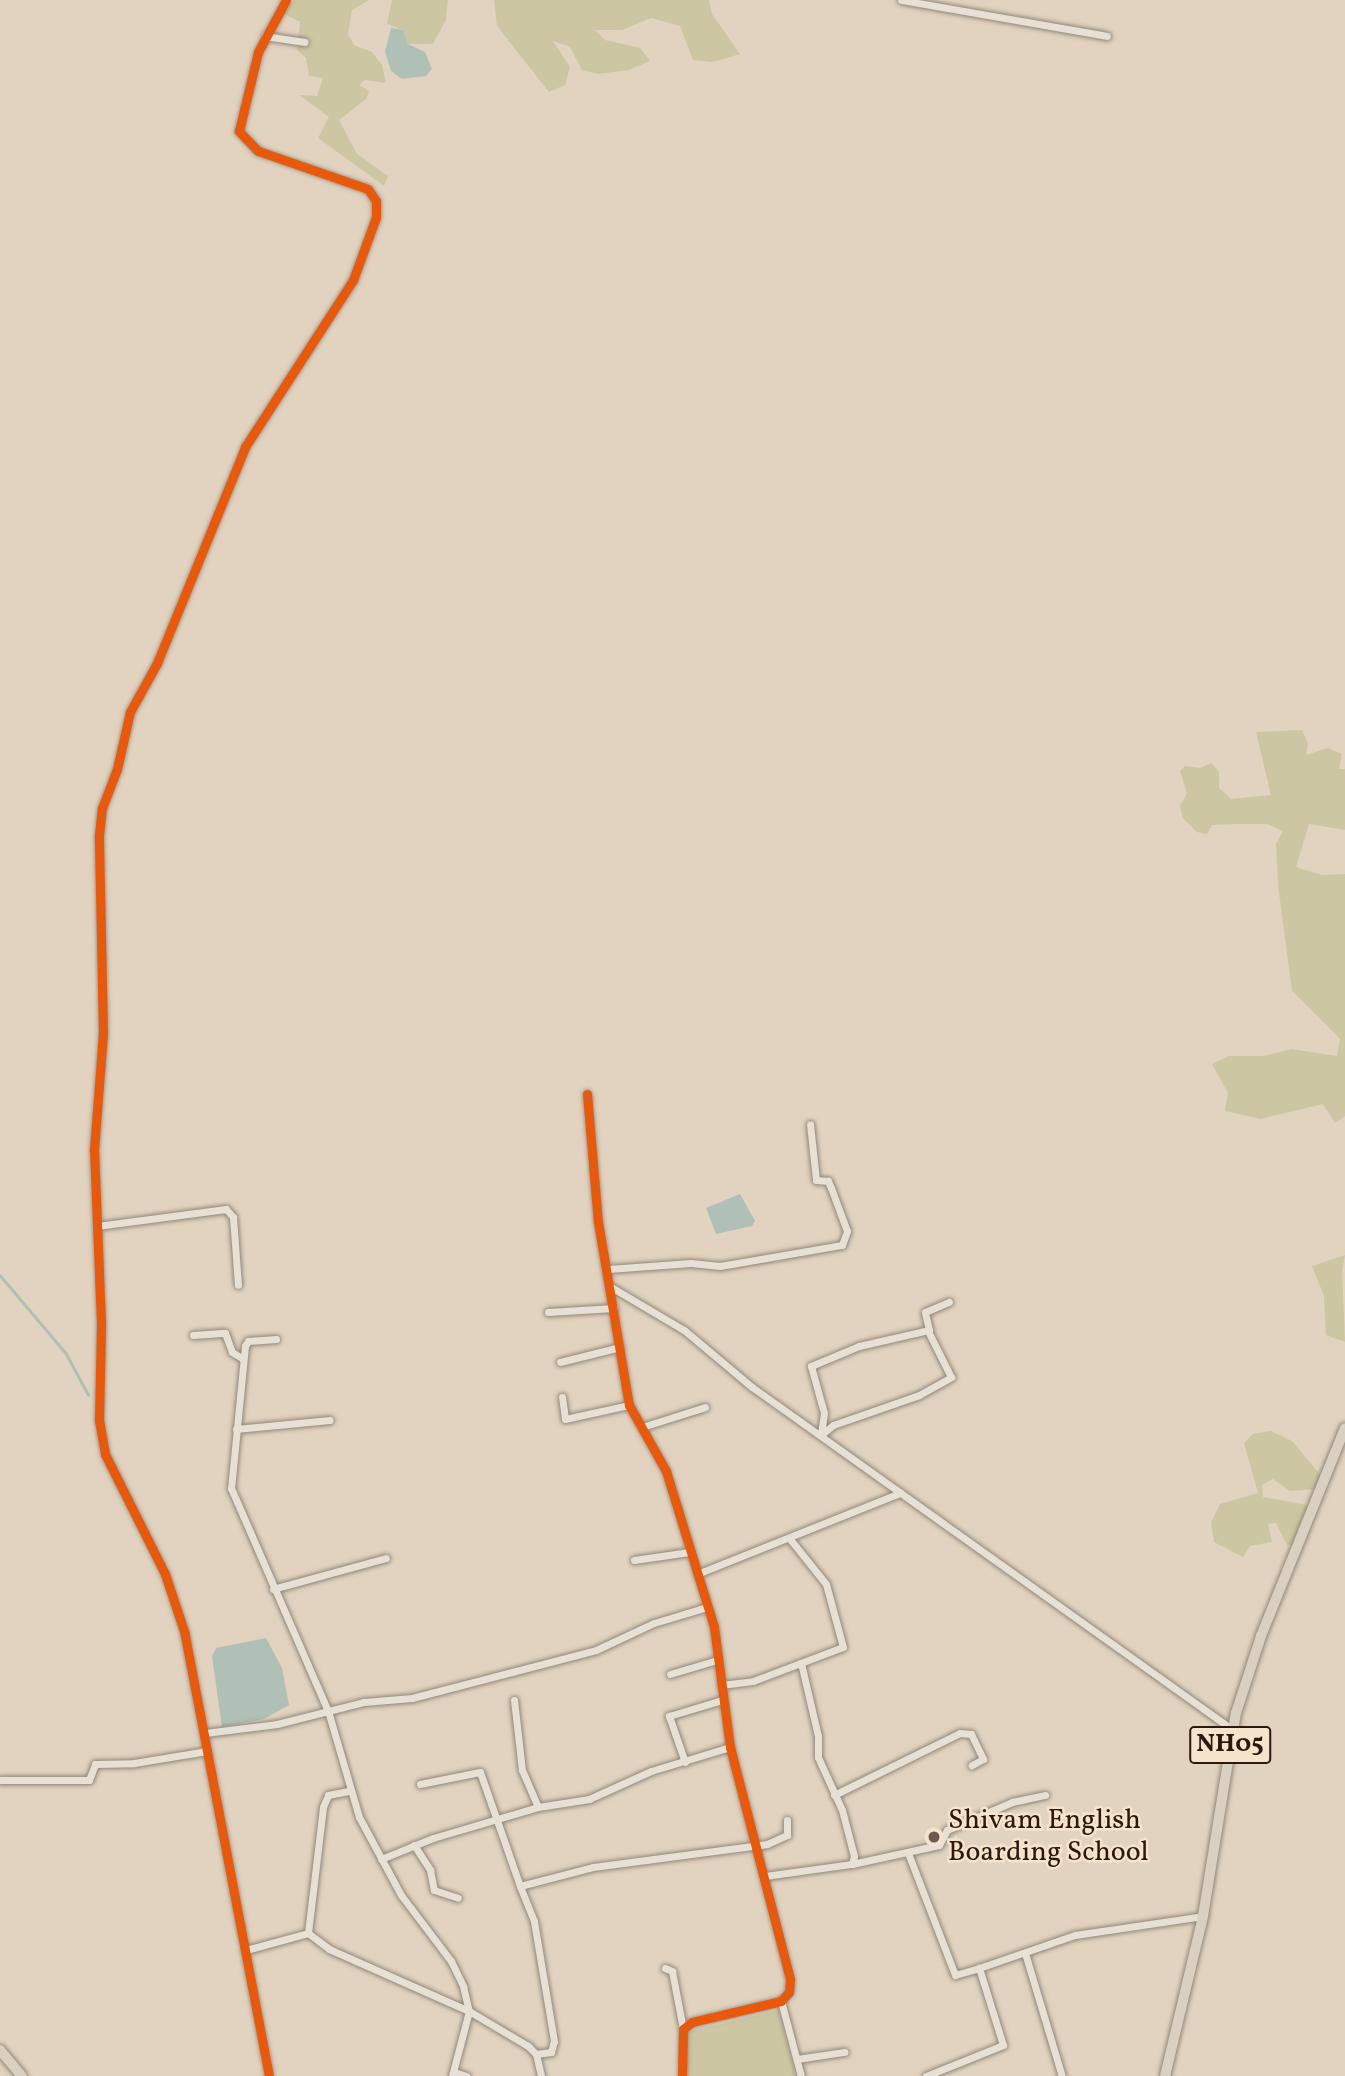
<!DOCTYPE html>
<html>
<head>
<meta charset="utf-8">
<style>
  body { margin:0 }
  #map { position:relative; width:1345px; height:2076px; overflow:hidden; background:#e1d3bf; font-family:Vollkorn,serif }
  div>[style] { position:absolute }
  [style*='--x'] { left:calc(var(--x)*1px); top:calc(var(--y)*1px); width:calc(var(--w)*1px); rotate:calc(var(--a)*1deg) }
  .green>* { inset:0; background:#ccc7a2 }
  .water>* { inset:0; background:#b0c0b6 }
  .stream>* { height:2.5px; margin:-1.25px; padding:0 1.25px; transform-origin:1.25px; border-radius:1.25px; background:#b0c0b6 }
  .roads { filter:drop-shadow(0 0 2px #92877b) drop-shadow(0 0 2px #92877b) }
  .minor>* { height:7px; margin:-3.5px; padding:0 3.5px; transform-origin:3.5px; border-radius:3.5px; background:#e7e0d5 }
  .primary>* { height:10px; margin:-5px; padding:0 5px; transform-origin:5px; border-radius:5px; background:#dad0c1 }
  .cycleway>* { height:9px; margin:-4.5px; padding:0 4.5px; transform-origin:4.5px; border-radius:4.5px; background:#e8590c }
  .dots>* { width:19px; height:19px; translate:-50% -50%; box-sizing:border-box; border:4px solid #f5e4cc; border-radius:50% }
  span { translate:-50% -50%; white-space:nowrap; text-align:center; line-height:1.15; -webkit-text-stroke:5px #f5e4cc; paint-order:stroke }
  .shield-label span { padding:2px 5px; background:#f5e4cc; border:2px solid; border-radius:5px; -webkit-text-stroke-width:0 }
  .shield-label { font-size:26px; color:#2e170f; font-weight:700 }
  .poi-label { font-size:28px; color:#2e170f }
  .left { translate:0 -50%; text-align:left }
</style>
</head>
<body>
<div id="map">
  <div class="green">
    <i style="clip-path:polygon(294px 0,369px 0,352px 10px,348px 34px,354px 45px,372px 52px,382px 65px,386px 83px,365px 80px,359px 85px,369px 91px,366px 99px,339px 120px,357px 154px,388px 176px,384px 186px,318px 138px,329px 117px,299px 95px,317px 96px,323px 78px,309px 76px,306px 58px,297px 50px,300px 22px,284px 14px)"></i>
    <i style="clip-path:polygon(392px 0,448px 0,446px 20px,433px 44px,408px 44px,403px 30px,387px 24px)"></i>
    <i style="clip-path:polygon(494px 0,709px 0,712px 14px,740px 54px,713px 62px,693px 60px,680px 26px,651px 18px,622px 30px,595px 30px,605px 40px,640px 48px,650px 61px,629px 70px,598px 74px,582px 70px,570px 47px,553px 41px,570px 67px,565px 85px,549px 92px,497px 26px)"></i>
    <i style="clip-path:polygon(1302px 730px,1308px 744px,1306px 755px,1328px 748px,1342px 754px,1339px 769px,1345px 769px,1345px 830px,1309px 824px,1296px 867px,1322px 875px,1345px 874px,1345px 1116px,1335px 1123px,1323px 1104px,1261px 1119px,1225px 1111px,1228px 1093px,1212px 1064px,1229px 1056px,1264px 1056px,1291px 1049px,1337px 1056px,1340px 1039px,1292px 991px,1278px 885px,1276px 844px,1283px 831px,1267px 824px,1235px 824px,1212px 825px,1207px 834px,1197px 832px,1183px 818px,1180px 806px,1187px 793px,1180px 771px,1185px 766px,1200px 768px,1212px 763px,1219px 772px,1219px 788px,1231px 799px,1271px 795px,1256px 732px)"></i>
    <i style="clip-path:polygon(1345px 1255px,1342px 1270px,1345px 1342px,1326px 1335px,1324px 1296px,1312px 1266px)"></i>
    <i style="clip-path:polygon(1271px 1431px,1292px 1441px,1323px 1478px,1317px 1489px,1290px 1491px,1273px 1479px,1262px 1485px,1263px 1497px,1307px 1505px,1308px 1513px,1296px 1545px,1287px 1545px,1276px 1523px,1268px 1524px,1272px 1542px,1250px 1546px,1243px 1557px,1214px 1542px,1211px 1522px,1220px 1504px,1258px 1493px,1244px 1443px,1253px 1434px)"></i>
    <i style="clip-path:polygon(779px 2010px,796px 2076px,686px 2076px,687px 2032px)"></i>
  </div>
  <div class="water">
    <i style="clip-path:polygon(391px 28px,403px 30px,408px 44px,425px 52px,432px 69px,426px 76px,402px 79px,391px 71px,385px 51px)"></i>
    <i style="clip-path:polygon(740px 1194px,755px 1221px,752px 1226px,716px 1234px,706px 1208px)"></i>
    <i style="clip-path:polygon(266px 1638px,282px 1668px,289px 1705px,264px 1719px,222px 1727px,212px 1656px,216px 1648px)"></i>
  </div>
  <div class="stream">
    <i style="--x:0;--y:1275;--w:102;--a:49.8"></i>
    <i style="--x:66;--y:1353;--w:47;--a:61.8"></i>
  </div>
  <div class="roads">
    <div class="minor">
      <i style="--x:901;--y:0;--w:209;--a:9.9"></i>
      <i style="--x:265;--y:36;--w:40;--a:8.5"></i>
      <i style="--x:587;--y:1094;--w:128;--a:85.1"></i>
      <i style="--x:598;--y:1222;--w:186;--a:80.4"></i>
      <i style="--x:629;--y:1405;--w:76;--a:60.7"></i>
      <i style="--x:666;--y:1471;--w:163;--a:72.9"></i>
      <i style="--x:714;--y:1627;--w:121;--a:82.4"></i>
      <i style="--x:730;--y:1747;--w:240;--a:75.5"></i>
      <i style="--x:790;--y:1979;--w:13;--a:94"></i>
      <i style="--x:789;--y:1992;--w:12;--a:132"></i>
      <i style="--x:781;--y:2001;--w:91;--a:166.7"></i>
      <i style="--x:692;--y:2022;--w:11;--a:142"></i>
      <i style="--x:683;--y:2029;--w:47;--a:91.2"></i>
      <i style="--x:97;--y:1226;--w:130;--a:-7.5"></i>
      <i style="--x:226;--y:1209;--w:11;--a:49"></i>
      <i style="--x:233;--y:1217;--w:68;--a:85.8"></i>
      <i style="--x:608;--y:1269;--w:83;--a:-4.1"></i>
      <i style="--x:691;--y:1263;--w:29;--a:6"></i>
      <i style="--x:720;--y:1266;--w:124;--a:-9.8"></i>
      <i style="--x:842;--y:1245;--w:15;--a:-70"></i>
      <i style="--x:847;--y:1231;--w:46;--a:-110.4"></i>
      <i style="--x:831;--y:1188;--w:8;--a:-113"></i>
      <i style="--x:828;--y:1181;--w:12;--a:-175"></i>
      <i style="--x:816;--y:1180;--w:56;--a:-96.1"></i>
      <i style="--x:611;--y:1287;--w:85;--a:30.5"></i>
      <i style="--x:684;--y:1330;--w:89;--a:40"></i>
      <i style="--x:752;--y:1387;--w:591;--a:35.49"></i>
      <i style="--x:548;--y:1312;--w:66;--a:-3.5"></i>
      <i style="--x:193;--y:1335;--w:32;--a:-4"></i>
      <i style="--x:225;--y:1333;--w:20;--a:70"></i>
      <i style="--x:232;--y:1352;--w:13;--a:32"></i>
      <i style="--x:276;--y:1339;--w:28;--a:176"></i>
      <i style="--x:248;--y:1341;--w:6;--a:121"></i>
      <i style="--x:245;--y:1346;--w:143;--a:95.6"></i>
      <i style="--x:231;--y:1488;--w:243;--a:66.5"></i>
      <i style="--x:328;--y:1711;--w:110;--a:73.7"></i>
      <i style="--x:359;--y:1817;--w:89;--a:61.7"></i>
      <i style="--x:401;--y:1895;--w:83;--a:52.9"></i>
      <i style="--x:451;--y:1961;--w:28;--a:64"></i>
      <i style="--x:463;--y:1986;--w:26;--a:77"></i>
      <i style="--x:469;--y:2011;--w:67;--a:104.7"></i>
      <i style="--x:560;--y:1362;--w:62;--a:-14"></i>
      <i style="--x:562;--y:1397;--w:22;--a:82"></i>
      <i style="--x:565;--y:1419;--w:66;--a:-12.3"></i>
      <i style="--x:642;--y:1427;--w:66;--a:-17.6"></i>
      <i style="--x:236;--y:1429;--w:94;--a:-5.5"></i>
      <i style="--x:821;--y:1434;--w:21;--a:-82"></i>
      <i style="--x:824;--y:1413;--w:49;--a:-105.5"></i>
      <i style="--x:811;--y:1366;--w:52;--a:-22.6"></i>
      <i style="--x:859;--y:1346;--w:72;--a:-12.9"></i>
      <i style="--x:929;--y:1330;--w:18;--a:-103"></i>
      <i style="--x:925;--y:1312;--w:26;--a:-23"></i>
      <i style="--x:822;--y:1434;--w:14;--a:-39"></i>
      <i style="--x:833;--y:1425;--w:91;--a:-19.2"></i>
      <i style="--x:919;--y:1395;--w:37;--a:-29"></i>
      <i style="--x:951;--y:1377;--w:51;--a:-116.6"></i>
      <i style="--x:634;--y:1560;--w:56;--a:-8.3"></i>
      <i style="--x:697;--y:1574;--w:219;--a:-21.8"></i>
      <i style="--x:273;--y:1589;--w:117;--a:-15.3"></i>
      <i style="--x:670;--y:1674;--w:49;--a:-16.6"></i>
      <i style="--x:721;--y:1685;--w:32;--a:-7"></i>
      <i style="--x:753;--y:1681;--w:96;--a:-20.7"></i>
      <i style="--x:843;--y:1647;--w:65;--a:-105.1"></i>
      <i style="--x:826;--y:1584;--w:58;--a:-128.7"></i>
      <i style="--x:514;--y:1700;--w:70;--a:83.5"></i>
      <i style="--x:522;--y:1770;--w:40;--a:66.6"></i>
      <i style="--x:205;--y:1733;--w:73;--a:-7.1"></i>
      <i style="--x:277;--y:1724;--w:90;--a:-14.2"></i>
      <i style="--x:364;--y:1702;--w:48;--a:-4.8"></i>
      <i style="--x:412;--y:1698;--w:190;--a:-14.6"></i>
      <i style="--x:596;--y:1650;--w:64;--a:-25"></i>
      <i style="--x:654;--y:1623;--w:55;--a:-16.8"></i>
      <i style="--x:685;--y:1762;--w:49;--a:-109.2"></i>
      <i style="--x:669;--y:1716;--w:55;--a:-16.8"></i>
      <i style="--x:0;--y:1780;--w:89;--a:0"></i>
      <i style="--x:89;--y:1780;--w:17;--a:-69"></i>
      <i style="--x:95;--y:1764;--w:39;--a:-1"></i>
      <i style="--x:134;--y:1763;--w:74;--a:-9.3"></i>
      <i style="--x:420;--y:1784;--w:61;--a:-11.3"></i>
      <i style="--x:480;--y:1772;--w:121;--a:70.7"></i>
      <i style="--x:834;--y:1795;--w:140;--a:-26.2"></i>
      <i style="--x:960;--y:1733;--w:11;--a:5"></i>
      <i style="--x:971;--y:1734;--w:28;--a:64"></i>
      <i style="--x:983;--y:1759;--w:13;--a:151"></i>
      <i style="--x:414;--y:1845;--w:30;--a:57"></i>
      <i style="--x:430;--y:1870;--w:20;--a:79"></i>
      <i style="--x:434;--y:1890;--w:25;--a:18"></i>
      <i style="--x:908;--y:1853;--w:131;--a:68.9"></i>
      <i style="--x:955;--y:1975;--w:25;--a:-16"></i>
      <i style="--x:381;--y:1859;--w:56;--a:-22"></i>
      <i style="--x:433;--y:1838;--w:109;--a:-16.4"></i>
      <i style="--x:538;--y:1807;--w:52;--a:-8.9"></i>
      <i style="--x:589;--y:1799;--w:68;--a:-24.3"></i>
      <i style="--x:651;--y:1771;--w:83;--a:-16.9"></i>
      <i style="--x:852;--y:1864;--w:89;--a:-12.3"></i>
      <i style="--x:939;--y:1845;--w:17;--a:-62"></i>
      <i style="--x:947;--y:1830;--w:71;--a:-23.3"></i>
      <i style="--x:1012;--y:1802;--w:34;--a:-12"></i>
      <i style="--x:765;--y:1876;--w:88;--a:-7.9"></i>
      <i style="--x:852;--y:1864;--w:8;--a:-76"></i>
      <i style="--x:854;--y:1856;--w:48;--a:-104.6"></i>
      <i style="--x:842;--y:1810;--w:58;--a:-114.4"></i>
      <i style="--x:818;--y:1757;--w:21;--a:-90"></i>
      <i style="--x:818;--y:1736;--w:75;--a:-103.1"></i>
      <i style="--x:308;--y:1933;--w:127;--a:-83.2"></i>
      <i style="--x:323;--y:1807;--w:13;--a:-67"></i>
      <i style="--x:328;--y:1795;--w:21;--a:-11"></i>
      <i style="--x:246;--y:1950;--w:64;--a:-15.3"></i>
      <i style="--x:308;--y:1933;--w:26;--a:37"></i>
      <i style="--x:329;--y:1949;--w:153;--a:23.9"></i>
      <i style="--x:469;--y:2011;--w:69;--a:30.7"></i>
      <i style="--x:528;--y:2046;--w:11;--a:45"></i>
      <i style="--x:536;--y:2054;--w:23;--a:77"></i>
      <i style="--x:1025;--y:1953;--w:128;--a:73.3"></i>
      <i style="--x:665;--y:1968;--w:8;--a:23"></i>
      <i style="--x:672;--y:1971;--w:59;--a:79.3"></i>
      <i style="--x:781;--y:2001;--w:78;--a:75.1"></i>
      <i style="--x:536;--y:2054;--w:15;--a:-8"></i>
      <i style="--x:551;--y:2052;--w:11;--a:-75"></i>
      <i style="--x:554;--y:2041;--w:122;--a:-99.5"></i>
      <i style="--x:534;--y:1921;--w:38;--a:-112"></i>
      <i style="--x:520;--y:1886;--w:75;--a:-14.6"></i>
      <i style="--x:593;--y:1867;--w:176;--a:-7.5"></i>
      <i style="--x:767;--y:1844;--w:22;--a:-24"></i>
      <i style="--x:787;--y:1835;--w:15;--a:-90"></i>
      <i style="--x:797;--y:2059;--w:48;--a:-8.5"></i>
      <i style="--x:454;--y:2072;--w:13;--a:18"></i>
      <i style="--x:269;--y:2076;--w:450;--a:-100.8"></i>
      <i style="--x:185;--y:1634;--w:63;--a:-108.4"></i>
      <i style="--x:165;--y:1574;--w:134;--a:-116.6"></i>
      <i style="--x:105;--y:1454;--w:34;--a:-100"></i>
      <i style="--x:99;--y:1421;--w:98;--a:-88.8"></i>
      <i style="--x:101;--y:1323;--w:173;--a:-92.3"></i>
      <i style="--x:94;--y:1150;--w:117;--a:-85.6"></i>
      <i style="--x:103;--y:1033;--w:198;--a:-91.2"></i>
      <i style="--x:99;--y:835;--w:27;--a:-84"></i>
      <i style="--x:102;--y:808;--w:42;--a:-69"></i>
      <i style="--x:117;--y:769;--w:58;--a:-77.2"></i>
      <i style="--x:130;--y:712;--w:56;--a:-61.1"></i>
      <i style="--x:157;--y:663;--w:233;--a:-67.8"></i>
      <i style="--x:245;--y:447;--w:199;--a:-57.1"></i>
      <i style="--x:353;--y:280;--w:67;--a:-69.9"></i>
      <i style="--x:376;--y:217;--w:16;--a:-90"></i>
      <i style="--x:376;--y:201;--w:14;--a:-124"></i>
      <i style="--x:368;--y:189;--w:116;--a:-160.9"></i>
      <i style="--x:258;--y:151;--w:28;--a:-134"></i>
      <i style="--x:239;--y:131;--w:81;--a:-76.5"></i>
      <i style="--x:258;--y:52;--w:59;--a:-61.7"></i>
      <i style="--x:926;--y:2076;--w:83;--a:-21.9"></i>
      <i style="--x:1003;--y:2045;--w:81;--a:-107.3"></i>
      <i style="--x:979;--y:1968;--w:102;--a:-19"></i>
      <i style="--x:1075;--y:1935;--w:129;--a:-8.4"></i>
    </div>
    <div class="primary">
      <i style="--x:0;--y:2050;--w:34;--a:50"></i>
      <i style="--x:1165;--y:2076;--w:164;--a:-76.6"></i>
      <i style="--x:1203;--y:1916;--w:206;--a:-80.8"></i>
      <i style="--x:1236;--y:1713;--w:81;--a:-72"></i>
      <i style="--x:1261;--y:1636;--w:224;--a:-68"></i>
    </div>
  </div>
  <div class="cycleway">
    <i style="--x:587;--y:1094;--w:128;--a:85.1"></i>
    <i style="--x:598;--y:1222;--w:186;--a:80.4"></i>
    <i style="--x:629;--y:1405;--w:76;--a:60.7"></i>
    <i style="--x:666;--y:1471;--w:163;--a:72.9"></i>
    <i style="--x:714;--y:1627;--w:121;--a:82.4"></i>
    <i style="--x:730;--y:1747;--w:240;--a:75.5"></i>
    <i style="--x:790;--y:1979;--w:13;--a:94"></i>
    <i style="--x:789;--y:1992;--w:12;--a:132"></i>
    <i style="--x:781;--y:2001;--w:91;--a:166.7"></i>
    <i style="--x:692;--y:2022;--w:11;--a:142"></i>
    <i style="--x:683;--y:2029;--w:47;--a:91.2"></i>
    <i style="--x:269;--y:2076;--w:450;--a:-100.8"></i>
    <i style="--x:185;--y:1634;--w:63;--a:-108.4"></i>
    <i style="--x:165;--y:1574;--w:134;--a:-116.6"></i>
    <i style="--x:105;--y:1454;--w:34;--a:-100"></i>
    <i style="--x:99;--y:1421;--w:98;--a:-88.8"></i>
    <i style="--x:101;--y:1323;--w:173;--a:-92.3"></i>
    <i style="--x:94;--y:1150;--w:117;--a:-85.6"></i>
    <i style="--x:103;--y:1033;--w:198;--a:-91.2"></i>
    <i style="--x:99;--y:835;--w:27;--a:-84"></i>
    <i style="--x:102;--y:808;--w:42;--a:-69"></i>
    <i style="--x:117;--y:769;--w:58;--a:-77.2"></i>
    <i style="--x:130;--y:712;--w:56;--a:-61.1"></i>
    <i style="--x:157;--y:663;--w:233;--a:-67.8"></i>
    <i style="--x:245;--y:447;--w:199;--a:-57.1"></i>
    <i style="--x:353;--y:280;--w:67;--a:-69.9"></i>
    <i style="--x:376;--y:217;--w:16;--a:-90"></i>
    <i style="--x:376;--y:201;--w:14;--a:-124"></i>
    <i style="--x:368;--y:189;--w:116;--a:-160.9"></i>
    <i style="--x:258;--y:151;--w:28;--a:-134"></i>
    <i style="--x:239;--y:131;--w:81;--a:-76.5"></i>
    <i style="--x:258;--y:52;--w:59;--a:-61.7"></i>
  </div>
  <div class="dots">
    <i style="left:934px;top:1837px;background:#6d594d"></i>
  </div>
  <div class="shield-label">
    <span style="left:1230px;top:1745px">NH05</span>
  </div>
  <div class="poi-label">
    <span class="left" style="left:948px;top:1837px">Shivam English<br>Boarding School</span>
  </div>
</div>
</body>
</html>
